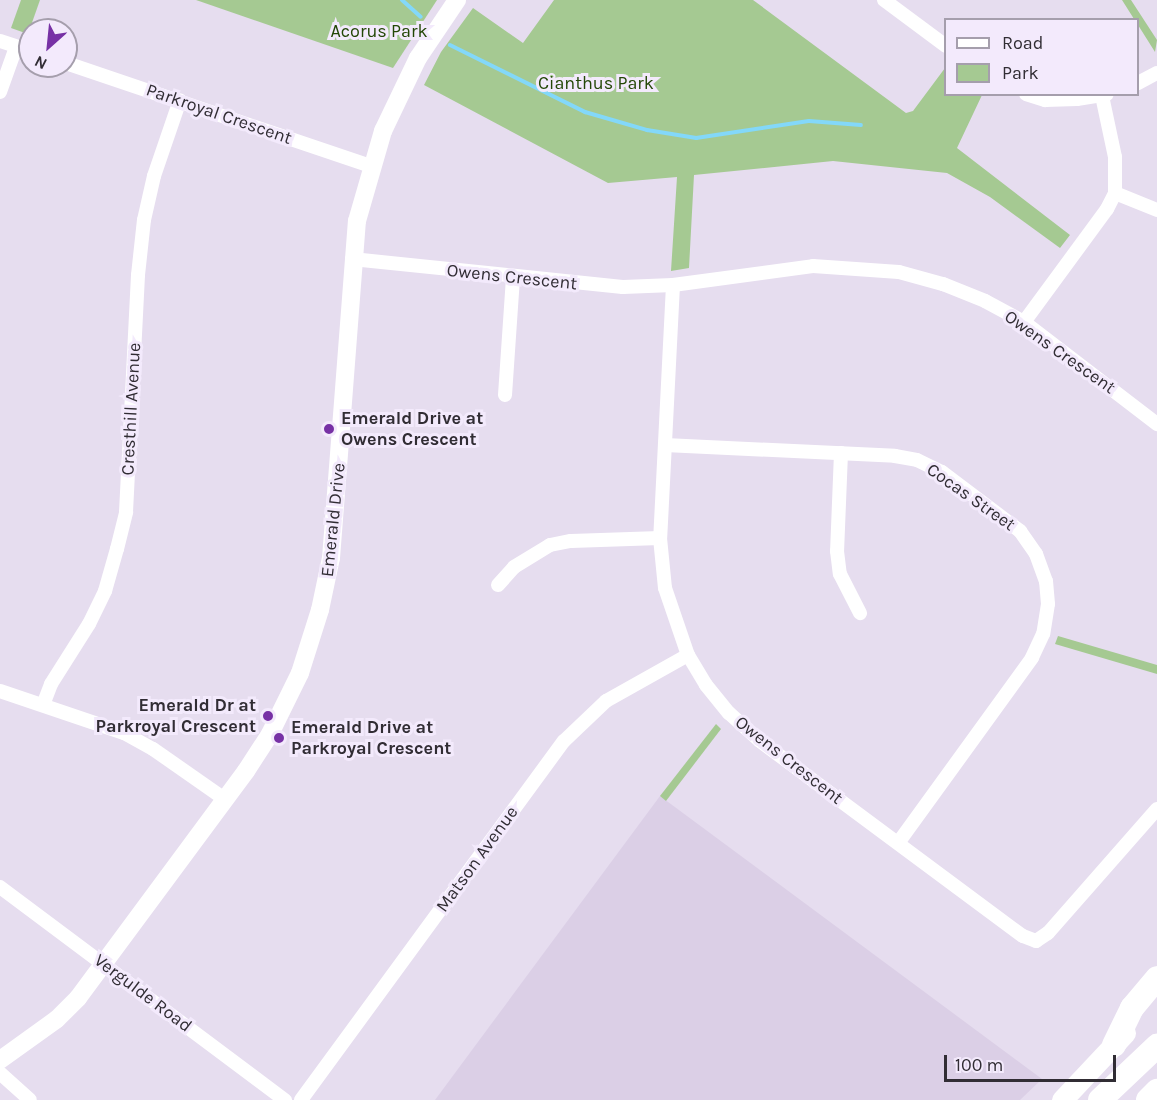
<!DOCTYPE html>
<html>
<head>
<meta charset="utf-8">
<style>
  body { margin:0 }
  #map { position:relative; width:1157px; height:1100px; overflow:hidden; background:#e6ddef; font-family:Karla,sans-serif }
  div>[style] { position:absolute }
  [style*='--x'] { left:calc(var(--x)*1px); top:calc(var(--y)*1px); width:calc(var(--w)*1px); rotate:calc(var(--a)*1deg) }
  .built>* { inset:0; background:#dbcfe6 }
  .green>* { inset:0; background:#a5c992 }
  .stream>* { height:4px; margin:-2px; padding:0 2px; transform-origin:2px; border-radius:2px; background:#83d8f9 }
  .street>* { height:14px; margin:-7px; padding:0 7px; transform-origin:7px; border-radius:7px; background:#fff }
  .secondary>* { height:18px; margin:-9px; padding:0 9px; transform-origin:9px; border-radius:9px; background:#fff }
  .primary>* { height:21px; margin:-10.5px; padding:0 10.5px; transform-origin:10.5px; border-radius:10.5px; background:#fff }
  .highway>* { height:24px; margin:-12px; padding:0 12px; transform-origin:12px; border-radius:12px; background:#fff }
  .dots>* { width:16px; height:16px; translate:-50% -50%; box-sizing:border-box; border:3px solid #f3eafc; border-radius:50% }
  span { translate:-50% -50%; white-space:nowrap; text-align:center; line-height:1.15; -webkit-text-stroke:6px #f3eafc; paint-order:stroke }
  .park-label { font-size:18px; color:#234706 }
  .street-label { font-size:18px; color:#312d34 }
  .poi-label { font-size:18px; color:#312d34; font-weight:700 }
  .left { translate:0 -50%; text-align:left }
  .right { translate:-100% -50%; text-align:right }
  .legend { position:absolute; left:944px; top:18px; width:195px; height:78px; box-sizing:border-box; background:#f3eafc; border:2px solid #a59eac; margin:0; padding:8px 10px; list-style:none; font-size:18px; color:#312d34 }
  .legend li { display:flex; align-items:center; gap:12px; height:30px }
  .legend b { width:30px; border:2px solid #a59eac }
  .north { position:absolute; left:18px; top:18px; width:60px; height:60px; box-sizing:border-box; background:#f3eafc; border:2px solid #a59eac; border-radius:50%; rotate:207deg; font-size:16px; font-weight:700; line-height:24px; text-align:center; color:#312d34 }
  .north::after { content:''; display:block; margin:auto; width:21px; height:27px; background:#7731a5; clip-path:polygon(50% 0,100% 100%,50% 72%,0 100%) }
  .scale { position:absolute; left:944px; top:1055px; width:172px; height:27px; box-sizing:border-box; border:3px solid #312d34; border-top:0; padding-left:8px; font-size:18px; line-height:21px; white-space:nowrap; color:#312d34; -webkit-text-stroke:4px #f3eafc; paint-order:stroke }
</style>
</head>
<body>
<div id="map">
  <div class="built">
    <i style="clip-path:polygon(660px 796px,1042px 1079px,1020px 1100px,435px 1100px)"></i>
  </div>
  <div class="green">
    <i style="clip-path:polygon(21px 0,40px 0,28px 34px,11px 28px)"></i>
    <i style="clip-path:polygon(196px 0,437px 0,393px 68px)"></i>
    <i style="clip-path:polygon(554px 0,753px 0,906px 113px,913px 111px,945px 68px,946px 94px,982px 95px,957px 148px,1070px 235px,1060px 248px,990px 197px,947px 173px,833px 161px,694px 175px,689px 268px,671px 271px,677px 177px,608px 183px,424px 85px,441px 52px,473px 8px,523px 43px)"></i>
    <i style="clip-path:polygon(1122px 0,1131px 0,1157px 40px,1155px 52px,1138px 25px,1138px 20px,1134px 19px)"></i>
    <i style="clip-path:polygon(1058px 636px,1157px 665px,1157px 674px,1055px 644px)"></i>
    <i style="clip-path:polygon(716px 724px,721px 729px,666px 801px,660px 796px)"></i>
  </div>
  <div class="stream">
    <i style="--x:402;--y:0;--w:25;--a:42"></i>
    <i style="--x:450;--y:45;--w:151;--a:26.4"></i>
    <i style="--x:585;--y:112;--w:65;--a:16.2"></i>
    <i style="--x:647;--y:130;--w:50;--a:9.3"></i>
    <i style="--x:696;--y:138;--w:114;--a:-8.6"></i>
    <i style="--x:809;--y:121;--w:52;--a:4.4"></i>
  </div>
  <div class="street">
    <i style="--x:884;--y:0;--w:77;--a:36.6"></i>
    <i style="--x:0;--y:41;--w:32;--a:18"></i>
    <i style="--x:66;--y:63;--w:322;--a:18.7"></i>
    <i style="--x:1138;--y:83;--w:21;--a:-28"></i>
    <i style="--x:0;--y:92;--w:48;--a:-70.4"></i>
    <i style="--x:1026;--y:94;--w:20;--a:18"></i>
    <i style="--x:1045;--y:100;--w:32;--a:-2"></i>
    <i style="--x:1077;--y:99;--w:30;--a:-9"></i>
    <i style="--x:1115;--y:193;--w:45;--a:22"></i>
    <i style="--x:352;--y:259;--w:272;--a:5.9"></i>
    <i style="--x:623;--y:287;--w:50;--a:-2.3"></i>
    <i style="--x:673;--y:285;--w:141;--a:-7.7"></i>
    <i style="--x:813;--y:266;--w:86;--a:4"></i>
    <i style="--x:899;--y:272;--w:46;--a:15.3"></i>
    <i style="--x:943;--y:284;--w:45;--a:22"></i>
    <i style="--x:985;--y:301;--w:44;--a:28.3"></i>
    <i style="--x:1024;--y:322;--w:168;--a:37.5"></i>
    <i style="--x:673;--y:285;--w:253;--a:92.9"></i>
    <i style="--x:660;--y:538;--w:50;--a:84.3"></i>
    <i style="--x:665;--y:588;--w:71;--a:71.1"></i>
    <i style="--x:688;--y:655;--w:35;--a:59"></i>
    <i style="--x:706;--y:685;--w:36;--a:51"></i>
    <i style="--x:729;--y:713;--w:42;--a:42.1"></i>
    <i style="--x:760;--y:741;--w:327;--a:36.6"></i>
    <i style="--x:1023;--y:936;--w:14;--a:21"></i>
    <i style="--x:1036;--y:941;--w:14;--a:-34"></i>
    <i style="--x:1048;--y:933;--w:165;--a:-48.7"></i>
    <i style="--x:1024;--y:322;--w:140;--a:-53.7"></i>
    <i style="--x:1107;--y:209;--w:18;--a:-63"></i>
    <i style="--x:1115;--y:193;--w:36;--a:-90"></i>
    <i style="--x:1115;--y:157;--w:62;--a:-102"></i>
    <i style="--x:505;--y:395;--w:118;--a:-86.1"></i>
    <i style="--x:665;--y:445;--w:230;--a:2.7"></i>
    <i style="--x:895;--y:456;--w:22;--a:10"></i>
    <i style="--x:917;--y:460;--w:28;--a:26"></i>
    <i style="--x:942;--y:472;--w:98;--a:37.1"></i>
    <i style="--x:1020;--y:531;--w:28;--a:55"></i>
    <i style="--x:1036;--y:554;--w:29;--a:70"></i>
    <i style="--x:1046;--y:581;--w:23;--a:85"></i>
    <i style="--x:1048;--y:604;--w:30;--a:99"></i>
    <i style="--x:1043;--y:634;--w:26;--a:115"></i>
    <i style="--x:1032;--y:658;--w:228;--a:125.9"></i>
    <i style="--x:841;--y:453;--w:98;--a:92.3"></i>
    <i style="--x:837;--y:551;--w:23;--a:83"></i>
    <i style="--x:840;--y:574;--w:44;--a:62.9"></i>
    <i style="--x:498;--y:585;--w:24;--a:-48"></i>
    <i style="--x:514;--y:567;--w:42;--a:-31.4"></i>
    <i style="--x:550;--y:545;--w:21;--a:-11"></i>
    <i style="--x:571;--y:541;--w:89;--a:-1.9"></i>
    <i style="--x:0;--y:691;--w:131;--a:18.7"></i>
    <i style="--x:124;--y:733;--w:33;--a:29"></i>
    <i style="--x:153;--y:749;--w:89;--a:34.9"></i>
    <i style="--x:43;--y:705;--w:22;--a:-69"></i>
    <i style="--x:51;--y:684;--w:71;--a:-57.7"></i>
    <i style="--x:89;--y:624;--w:37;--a:-64"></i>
    <i style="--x:105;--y:591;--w:44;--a:-74.1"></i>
    <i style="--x:117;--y:549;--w:38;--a:-76"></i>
    <i style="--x:126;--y:512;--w:237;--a:-87.1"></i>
    <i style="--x:138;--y:275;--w:55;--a:-83.8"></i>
    <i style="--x:144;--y:220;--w:45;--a:-77.2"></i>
    <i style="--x:154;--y:176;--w:80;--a:-71.1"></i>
    <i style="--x:0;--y:887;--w:356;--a:36.8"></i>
    <i style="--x:0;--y:1073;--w:40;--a:42"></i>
    <i style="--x:301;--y:1100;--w:445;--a:-53.8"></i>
    <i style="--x:564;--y:741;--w:58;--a:-43.6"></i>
    <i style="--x:606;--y:701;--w:94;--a:-29.3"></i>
  </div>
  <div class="secondary">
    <i style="--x:0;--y:1060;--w:70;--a:-35.7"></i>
    <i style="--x:57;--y:1019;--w:30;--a:-45"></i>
    <i style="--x:78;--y:998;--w:282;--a:-53.5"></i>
    <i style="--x:246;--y:771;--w:44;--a:-57"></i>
    <i style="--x:270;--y:734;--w:68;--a:-63.8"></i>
    <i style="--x:300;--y:673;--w:66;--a:-72.4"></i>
    <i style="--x:320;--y:610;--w:53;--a:-78.1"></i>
    <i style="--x:331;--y:558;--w:338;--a:-85.6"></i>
    <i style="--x:357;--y:221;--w:94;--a:-73.9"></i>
    <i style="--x:383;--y:131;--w:81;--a:-64.4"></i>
    <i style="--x:418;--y:58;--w:70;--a:-56.1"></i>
  </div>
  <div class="primary">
    <i style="--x:1062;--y:1100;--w:92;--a:-46.8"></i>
  </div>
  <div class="highway">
    <i style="--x:1114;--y:1045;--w:41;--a:-64.1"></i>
    <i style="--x:1132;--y:1008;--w:39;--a:-50"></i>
    <i style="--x:1100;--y:1100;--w:79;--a:-43.5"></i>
    <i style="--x:1148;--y:1100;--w:13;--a:-45"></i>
  </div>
  <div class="dots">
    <i style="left:329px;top:429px;background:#7731a5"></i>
    <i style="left:268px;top:716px;background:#7731a5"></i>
    <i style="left:279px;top:738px;background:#7731a5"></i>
  </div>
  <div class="park-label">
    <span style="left:379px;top:31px">Acorus Park</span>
    <span style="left:596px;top:83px">Cianthus Park</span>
  </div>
  <div class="street-label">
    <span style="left:219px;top:114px;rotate:19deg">Parkroyal Crescent</span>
    <span style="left:512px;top:277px;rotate:6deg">Owens Crescent</span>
    <span style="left:1060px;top:352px;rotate:35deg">Owens Crescent</span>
    <span style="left:131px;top:409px;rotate:-87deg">Cresthill Avenue</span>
    <span style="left:971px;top:497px;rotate:35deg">Cocas Street</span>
    <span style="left:333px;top:520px;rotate:-84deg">Emerald Drive</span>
    <span style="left:789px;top:760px;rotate:38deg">Owens Crescent</span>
    <span style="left:477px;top:859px;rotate:-54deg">Matson Avenue</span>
    <span style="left:143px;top:993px;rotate:37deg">Vergulde Road</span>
  </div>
  <div class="poi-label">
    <span class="left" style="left:341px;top:429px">Emerald Drive at<br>Owens Crescent</span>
    <span class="right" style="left:256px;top:716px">Emerald Dr at<br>Parkroyal Crescent</span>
    <span class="left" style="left:291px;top:738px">Emerald Drive at<br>Parkroyal Crescent</span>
  </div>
  <ul class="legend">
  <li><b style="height:8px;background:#fff"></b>Road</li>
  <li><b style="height:16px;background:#a5c992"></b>Park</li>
  </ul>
  <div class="north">N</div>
  <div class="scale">100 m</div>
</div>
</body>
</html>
